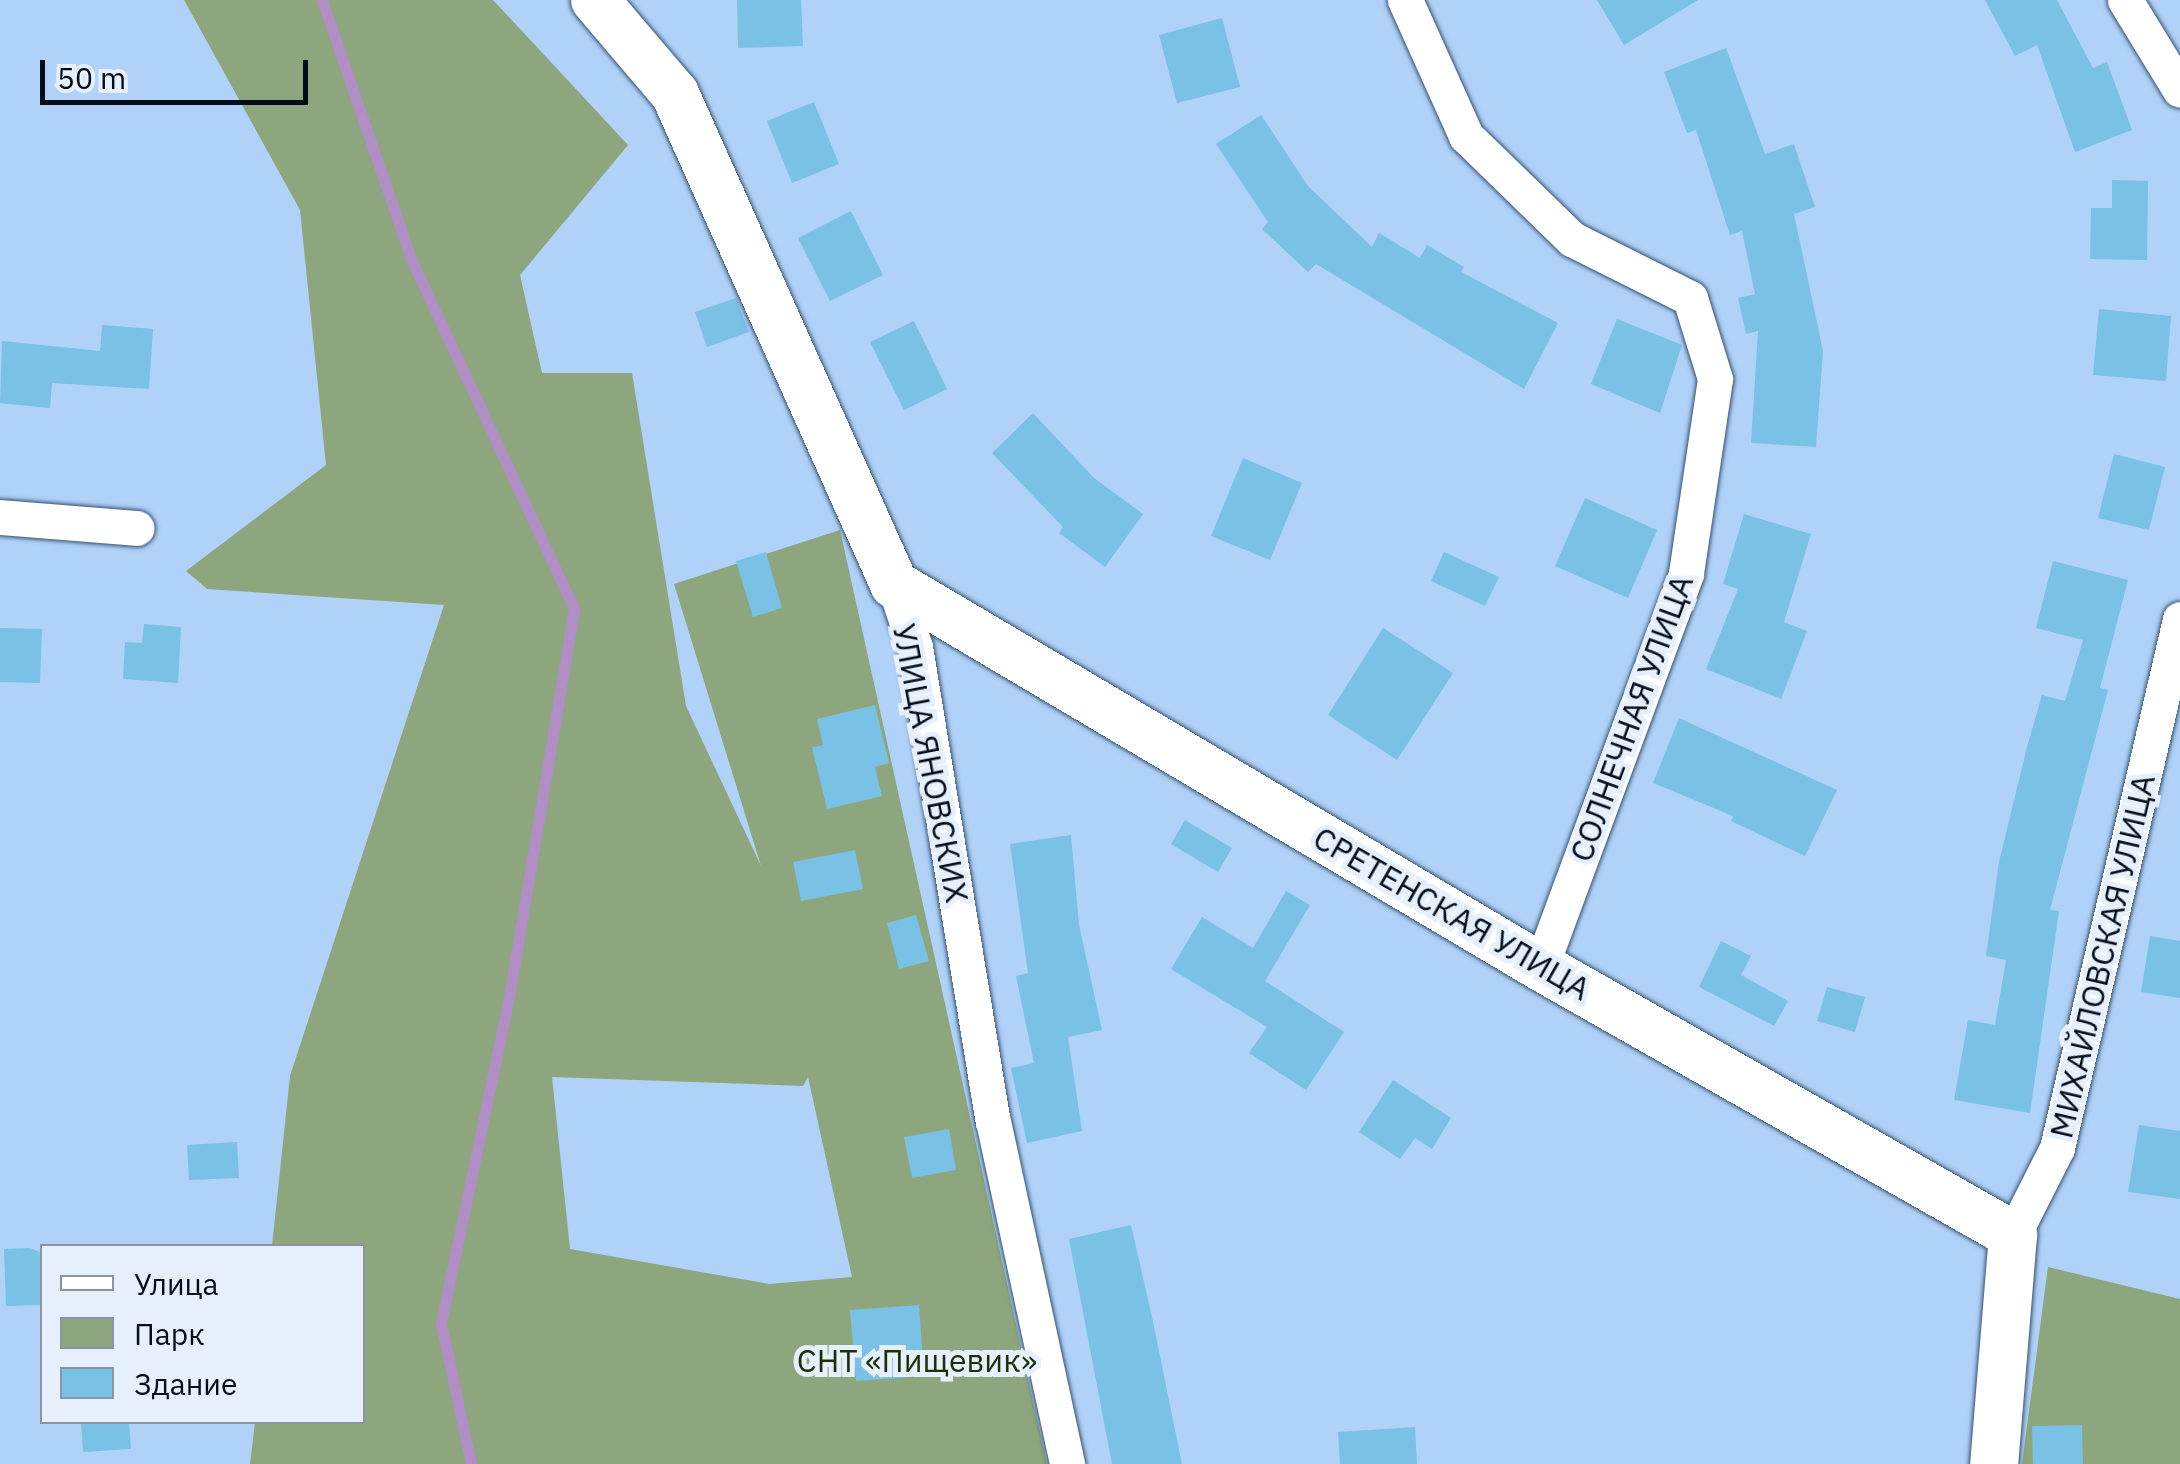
<!DOCTYPE html>
<html>
<head>
<meta charset="utf-8">
<style>
  body { margin:0 }
  #map { position:relative; width:2180px; height:1464px; overflow:hidden; background:#b0d1f8; font-family:"IBM Plex Sans",sans-serif }
  div>[style] { position:absolute }
  [style*='--x'] { left:calc(var(--x)*1px); top:calc(var(--y)*1px); width:calc(var(--w)*1px); rotate:calc(var(--a)*1deg) }
  .green>* { inset:0; background:#8ea67d }
  .stream>* { height:11px; margin:-5.5px; padding:0 5.5px; transform-origin:5.5px; border-radius:5.5px; background:#b18ec6 }
  .building>* { inset:0; background:#7ac1e6 }
  .roads { filter:drop-shadow(0 0 2px #355273) drop-shadow(0 0 2px #355273) }
  .street>* { height:35px; margin:-17.5px; padding:0 17.5px; transform-origin:17.5px; border-radius:17.5px; background:#fff }
  .secondary>* { height:48px; margin:-24px; padding:0 24px; transform-origin:24px; border-radius:24px; background:#fff }
  span { translate:-50% -50%; white-space:nowrap; text-align:center; line-height:1.15; -webkit-text-stroke:10px #e5f0fc; paint-order:stroke }
  .street-label { font-size:32px; color:#030c19 }
  .park-label { font-size:32px; color:#1b3005 }
  .legend { position:absolute; left:40px; top:1244px; width:325px; height:180px; box-sizing:border-box; background:#e5f0fc; border:2px solid #8b95a1; margin:0; padding:12px 18px; list-style:none; font-size:30px; color:#030c19 }
  .legend li { display:flex; align-items:center; gap:20px; height:50px }
  .legend b { width:50px; border:2px solid #8b95a1 }
  .scale { position:absolute; left:40px; top:60px; width:268px; height:45px; box-sizing:border-box; border:5px solid #030c19; border-top:0; padding-left:12px; font-size:30px; line-height:35px; white-space:nowrap; color:#030c19; -webkit-text-stroke:8px #e5f0fc; paint-order:stroke }
</style>
</head>
<body>
<div id="map">
  <div class="green">
    <i style="clip-path:polygon(evenodd,184px 0,493px 0,628px 145px,520px 275px,542px 373px,632px 373px,686px 706px,761px 866px,674px 584px,840px 530px,1047px 1464px,250px 1464px,255px 1422px,362px 1422px,362px 1246px,272px 1246px,290px 1076px,444px 605px,207px 589px,186px 571px,326px 465px,300px 210px,184px 0,808px 1077px,852px 1277px,769px 1284px,570px 1249px,552px 1077px,803px 1086px,808px 1077px)"></i>
    <i style="clip-path:polygon(2048px 1267px,2180px 1299px,2180px 1464px,2022px 1464px)"></i>
  </div>
  <div class="stream">
    <i style="--x:322;--y:0;--w:276;--a:71"></i>
    <i style="--x:412;--y:261;--w:384;--a:65"></i>
    <i style="--x:574;--y:609;--w:399;--a:99.5"></i>
    <i style="--x:508;--y:1002;--w:328;--a:101.8"></i>
    <i style="--x:441;--y:1323;--w:144;--a:78"></i>
  </div>
  <div class="building">
    <i style="clip-path:polygon(737px 0,801px 0,803px 46px,738px 48px)"></i>
    <i style="clip-path:polygon(1597px 0,1698px 0,1624px 45px)"></i>
    <i style="clip-path:polygon(1985px 0,2057px 0,2093px 68px,2107px 62px,2132px 130px,2075px 152px,2037px 45px,2015px 56px)"></i>
    <i style="clip-path:polygon(1222px 18px,1240px 87px,1177px 103px,1159px 35px)"></i>
    <i style="clip-path:polygon(1726px 48px,1765px 154px,1794px 144px,1815px 207px,1794px 214px,1823px 351px,1816px 447px,1751px 443px,1758px 331px,1746px 334px,1738px 298px,1755px 294px,1742px 231px,1730px 235px,1696px 130px,1687px 133px,1664px 72px)"></i>
    <i style="clip-path:polygon(814px 102px,839px 164px,792px 183px,767px 121px)"></i>
    <i style="clip-path:polygon(1261px 115px,1308px 186px,1372px 247px,1379px 233px,1420px 258px,1427px 245px,1464px 267px,1461px 272px,1558px 323px,1524px 389px,1316px 264px,1308px 272px,1262px 229px,1268px 222px,1216px 144px)"></i>
    <i style="clip-path:polygon(2112px 180px,2148px 181px,2147px 260px,2090px 259px,2091px 208px,2112px 208px)"></i>
    <i style="clip-path:polygon(851px 211px,883px 275px,830px 301px,798px 238px)"></i>
    <i style="clip-path:polygon(736px 298px,749px 332px,707px 347px,695px 312px)"></i>
    <i style="clip-path:polygon(2099px 309px,2171px 316px,2166px 381px,2093px 375px)"></i>
    <i style="clip-path:polygon(1617px 319px,1682px 345px,1660px 413px,1591px 384px)"></i>
    <i style="clip-path:polygon(914px 321px,947px 389px,904px 410px,870px 342px)"></i>
    <i style="clip-path:polygon(102px 325px,153px 329px,149px 389px,52px 383px,50px 408px,0 403px,2px 341px,100px 351px)"></i>
    <i style="clip-path:polygon(1033px 413px,1094px 478px,1143px 514px,1105px 567px,1059px 533px,1063px 527px,992px 453px)"></i>
    <i style="clip-path:polygon(2114px 454px,2165px 467px,2149px 530px,2098px 518px)"></i>
    <i style="clip-path:polygon(1243px 458px,1302px 483px,1270px 560px,1211px 536px)"></i>
    <i style="clip-path:polygon(1585px 498px,1657px 530px,1628px 598px,1555px 566px)"></i>
    <i style="clip-path:polygon(1744px 514px,1811px 534px,1784px 622px,1807px 631px,1781px 699px,1706px 669px,1738px 589px,1723px 584px)"></i>
    <i style="clip-path:polygon(766px 552px,782px 608px,753px 617px,736px 561px)"></i>
    <i style="clip-path:polygon(1444px 552px,1499px 577px,1485px 606px,1431px 581px)"></i>
    <i style="clip-path:polygon(2053px 561px,2128px 580px,2100px 688px,2108px 690px,2050px 910px,2059px 911px,2030px 1113px,1954px 1100px,1968px 1020px,1995px 1025px,2006px 960px,1986px 956px,1999px 862px,2027px 747px,2042px 695px,2065px 701px,2083px 640px,2036px 628px)"></i>
    <i style="clip-path:polygon(144px 624px,181px 627px,178px 683px,123px 679px,125px 642px,142px 643px)"></i>
    <i style="clip-path:polygon(0 628px,42px 629px,40px 683px,0 682px)"></i>
    <i style="clip-path:polygon(1383px 628px,1453px 673px,1397px 760px,1328px 715px)"></i>
    <i style="clip-path:polygon(875px 705px,889px 763px,875px 767px,882px 796px,827px 809px,812px 747px,823px 745px,817px 719px)"></i>
    <i style="clip-path:polygon(1679px 718px,1837px 790px,1805px 856px,1731px 821px,1733px 816px,1653px 783px)"></i>
    <i style="clip-path:polygon(1185px 820px,1232px 848px,1218px 872px,1171px 844px)"></i>
    <i style="clip-path:polygon(1071px 835px,1079px 925px,1102px 1030px,1068px 1037px,1082px 1131px,1027px 1143px,1011px 1068px,1034px 1063px,1016px 976px,1028px 973px,1010px 844px)"></i>
    <i style="clip-path:polygon(855px 850px,863px 889px,801px 901px,793px 862px)"></i>
    <i style="clip-path:polygon(1286px 891px,1310px 905px,1265px 981px,1344px 1032px,1306px 1090px,1249px 1053px,1267px 1027px,1171px 969px,1202px 917px,1253px 948px)"></i>
    <i style="clip-path:polygon(916px 915px,929px 961px,899px 969px,887px 923px)"></i>
    <i style="clip-path:polygon(2150px 936px,2180px 941px,2180px 998px,2141px 992px)"></i>
    <i style="clip-path:polygon(1721px 941px,1751px 956px,1741px 975px,1788px 1001px,1774px 1026px,1699px 987px)"></i>
    <i style="clip-path:polygon(1827px 987px,1865px 997px,1855px 1032px,1817px 1021px)"></i>
    <i style="clip-path:polygon(1393px 1080px,1451px 1118px,1432px 1149px,1415px 1138px,1400px 1159px,1359px 1132px)"></i>
    <i style="clip-path:polygon(2139px 1125px,2180px 1131px,2180px 1199px,2128px 1192px)"></i>
    <i style="clip-path:polygon(949px 1129px,956px 1170px,912px 1178px,904px 1137px)"></i>
    <i style="clip-path:polygon(237px 1142px,239px 1178px,189px 1180px,187px 1145px)"></i>
    <i style="clip-path:polygon(1131px 1225px,1152px 1317px,1182px 1464px,1112px 1464px,1069px 1239px)"></i>
    <i style="clip-path:polygon(30px 1248px,42px 1253px,42px 1305px,6px 1306px,4px 1249px)"></i>
    <i style="clip-path:polygon(919px 1305px,924px 1376px,856px 1381px,850px 1310px)"></i>
    <i style="clip-path:polygon(81px 1422px,129px 1422px,131px 1449px,83px 1452px)"></i>
    <i style="clip-path:polygon(2082px 1425px,2083px 1464px,2033px 1464px,2032px 1426px)"></i>
    <i style="clip-path:polygon(1415px 1427px,1417px 1464px,1340px 1464px,1338px 1432px)"></i>
  </div>
  <div class="roads">
    <div class="street">
      <i style="--x:1405;--y:0;--w:149;--a:65.8"></i>
      <i style="--x:1466;--y:136;--w:148;--a:44.2"></i>
      <i style="--x:1572;--y:239;--w:132;--a:26.6"></i>
      <i style="--x:1690;--y:298;--w:85;--a:72.8"></i>
      <i style="--x:1715;--y:379;--w:197;--a:98.5"></i>
      <i style="--x:1686;--y:574;--w:419;--a:110.3"></i>
      <i style="--x:2125;--y:0;--w:105;--a:58.6"></i>
      <i style="--x:0;--y:517;--w:137;--a:4.6"></i>
      <i style="--x:894;--y:584;--w:66;--a:71.6"></i>
      <i style="--x:915;--y:647;--w:480;--a:80.7"></i>
      <i style="--x:993;--y:1121;--w:351;--a:77.8"></i>
      <i style="--x:2013;--y:1235;--w:97;--a:-63.2"></i>
      <i style="--x:2057;--y:1148;--w:543;--a:-76.91"></i>
    </div>
    <div class="secondary">
      <i style="--x:595;--y:0;--w:123;--a:49.6"></i>
      <i style="--x:675;--y:94;--w:537;--a:65.92"></i>
      <i style="--x:894;--y:584;--w:752;--a:30.62"></i>
      <i style="--x:1541;--y:967;--w:543;--a:29.59"></i>
      <i style="--x:2013;--y:1235;--w:230;--a:94.7"></i>
    </div>
  </div>
  <div class="street-label">
    <span style="left:1631px;top:718px;rotate:-70deg">СОЛНЕЧНАЯ УЛИЦА</span>
    <span style="left:931px;top:763px;rotate:79deg">УЛИЦА ЯНОВСКИХ</span>
    <span style="left:1452px;top:913px;rotate:30deg">СРЕТЕНСКАЯ УЛИЦА</span>
    <span style="left:2102px;top:956px;rotate:-77deg">МИХАЙЛОВСКАЯ УЛИЦА</span>
  </div>
  <div class="park-label">
    <span style="left:917px;top:1360px">СНТ «Пищевик»</span>
  </div>
  <ul class="legend">
  <li><b style="height:12px;background:#fff"></b>Улица</li>
  <li><b style="height:28px;background:#8ea67d"></b>Парк</li>
  <li><b style="height:28px;background:#7ac1e6"></b>Здание</li>
  </ul>
  <div class="scale">50 m</div>
</div>
</body>
</html>
